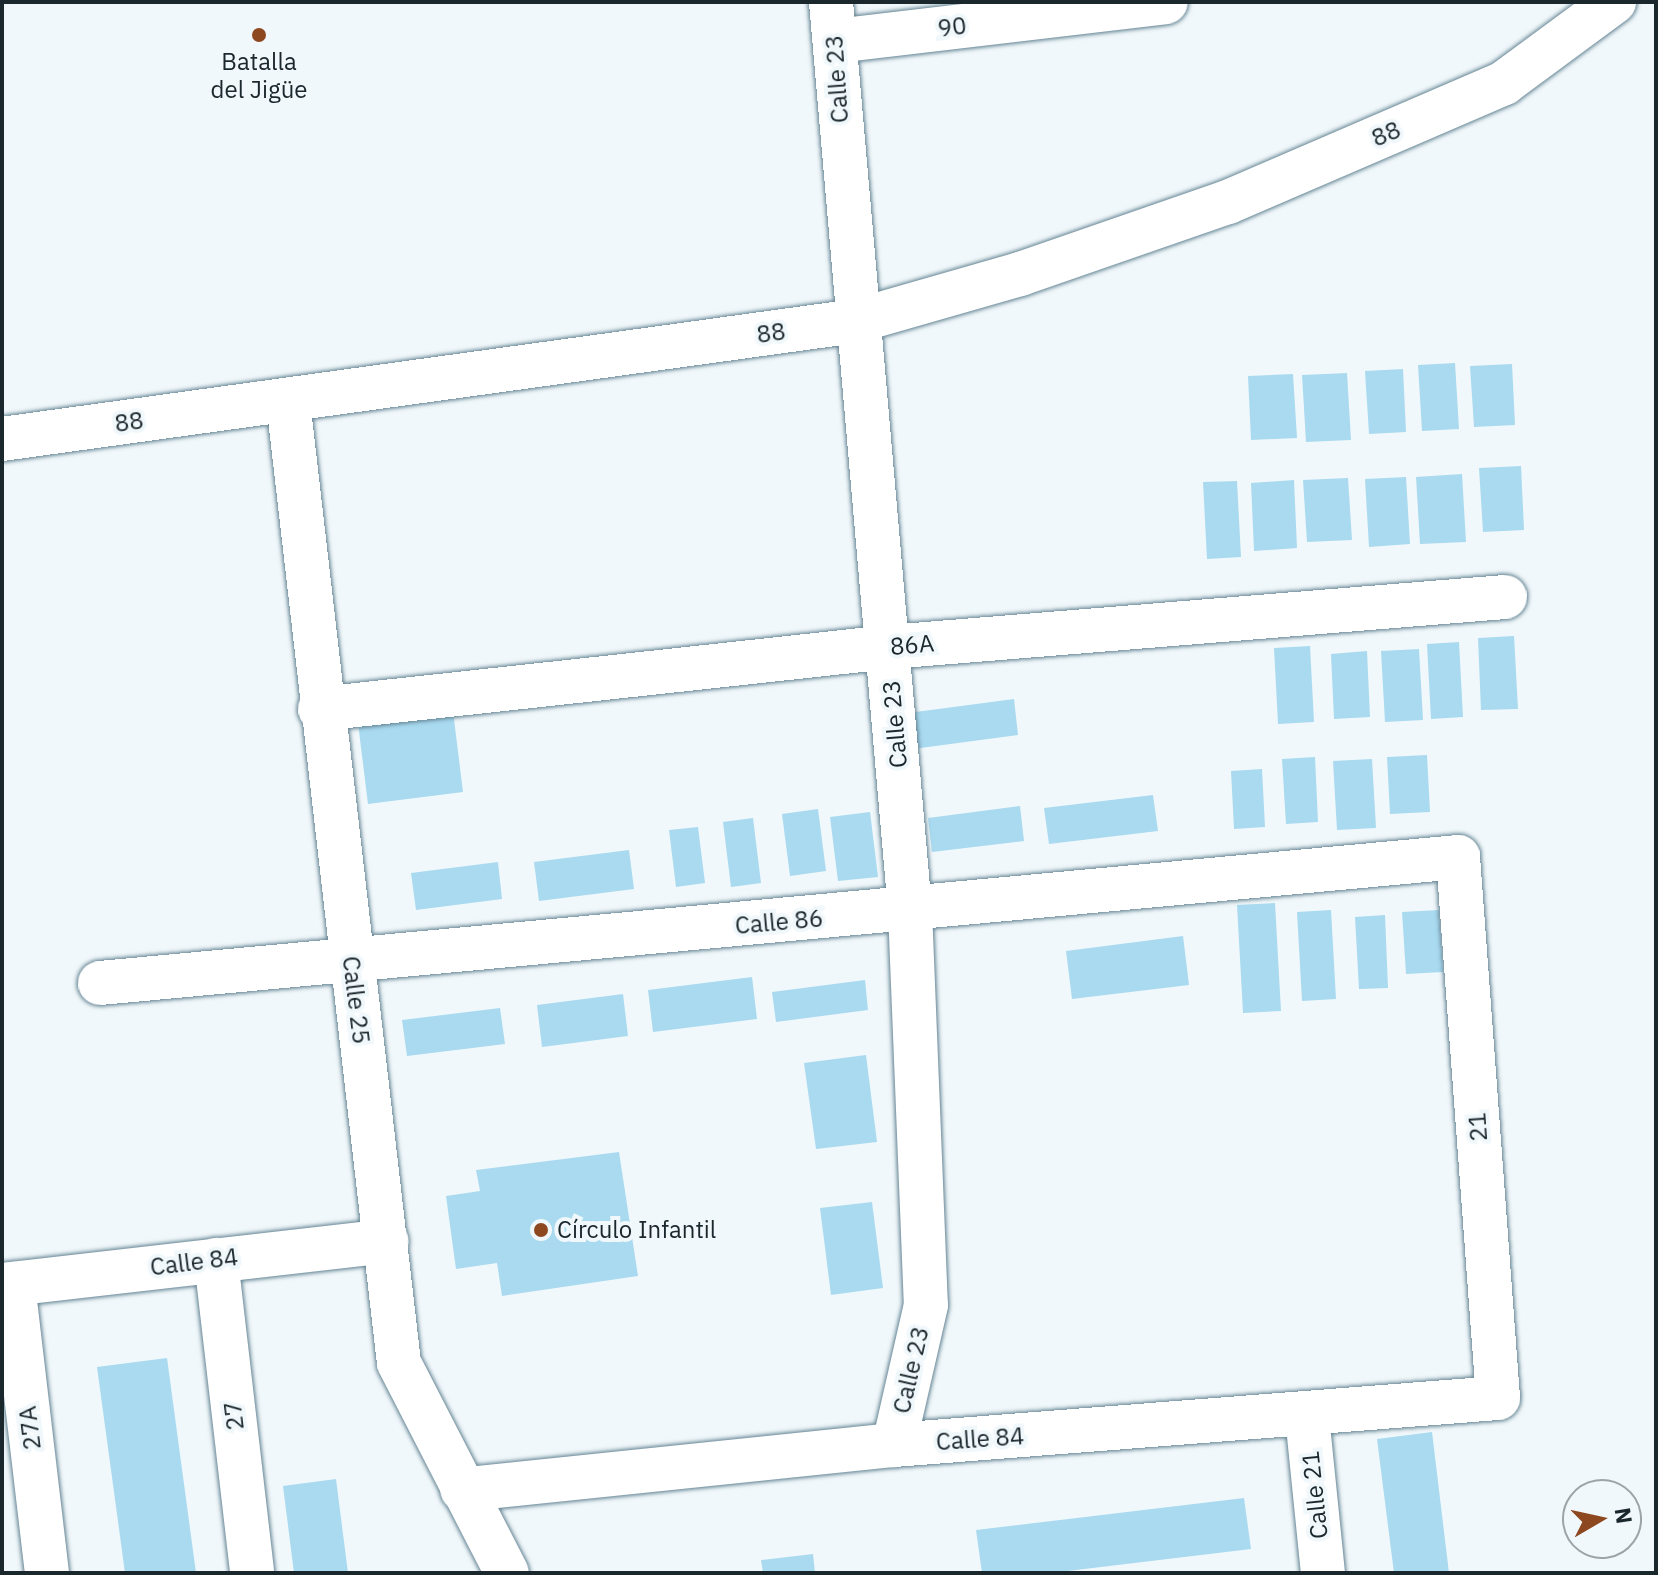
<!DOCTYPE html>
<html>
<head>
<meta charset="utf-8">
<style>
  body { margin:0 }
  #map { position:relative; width:1658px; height:1575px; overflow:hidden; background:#f1f8fb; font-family:"IBM Plex Sans",sans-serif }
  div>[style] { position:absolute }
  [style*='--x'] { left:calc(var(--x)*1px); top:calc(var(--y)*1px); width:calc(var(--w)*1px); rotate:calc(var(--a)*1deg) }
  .building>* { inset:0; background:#a9daf0 }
  .roads { filter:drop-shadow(0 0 2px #658594) drop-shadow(0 0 2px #658594) }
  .minor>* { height:44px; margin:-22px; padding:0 22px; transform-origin:22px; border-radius:22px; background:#fff }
  .dots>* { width:22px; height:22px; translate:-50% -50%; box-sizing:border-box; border:4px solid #f1f8fb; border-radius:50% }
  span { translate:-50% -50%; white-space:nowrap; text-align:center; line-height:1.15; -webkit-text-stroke:8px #f1f8fb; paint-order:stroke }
  .street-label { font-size:24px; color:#1a272d }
  .poi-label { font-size:24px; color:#1a272d }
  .left { translate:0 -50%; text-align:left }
  .frame { position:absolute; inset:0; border:4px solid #1a272d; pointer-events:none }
  .north { position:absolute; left:1562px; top:1479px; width:80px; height:80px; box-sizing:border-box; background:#f1f8fb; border:2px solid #9ba4a9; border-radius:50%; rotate:81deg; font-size:22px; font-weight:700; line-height:32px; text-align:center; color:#1a272d }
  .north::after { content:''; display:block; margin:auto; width:28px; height:36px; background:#8d4820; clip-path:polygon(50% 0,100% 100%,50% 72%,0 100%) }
</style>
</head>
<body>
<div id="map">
  <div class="building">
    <i style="clip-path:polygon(1455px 363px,1459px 429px,1422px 431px,1418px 365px)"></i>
    <i style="clip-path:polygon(1512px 364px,1515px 425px,1474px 427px,1470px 366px)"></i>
    <i style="clip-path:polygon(1403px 369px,1406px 432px,1369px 434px,1365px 371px)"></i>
    <i style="clip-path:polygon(1347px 373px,1351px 440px,1306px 442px,1302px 375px)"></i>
    <i style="clip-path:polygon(1293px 374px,1297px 438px,1251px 440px,1248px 376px)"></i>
    <i style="clip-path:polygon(1521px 466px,1524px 530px,1483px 532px,1479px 468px)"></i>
    <i style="clip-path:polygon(1462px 474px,1466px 542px,1420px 544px,1416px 477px)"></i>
    <i style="clip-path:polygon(1406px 477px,1410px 544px,1369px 547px,1365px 479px)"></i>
    <i style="clip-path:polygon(1348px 478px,1352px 540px,1307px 542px,1303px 480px)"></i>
    <i style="clip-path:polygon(1294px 480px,1297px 548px,1254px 551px,1251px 483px)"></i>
    <i style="clip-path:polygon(1237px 481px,1241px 557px,1207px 559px,1203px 482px)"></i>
    <i style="clip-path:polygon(1514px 636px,1518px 709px,1481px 710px,1478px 638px)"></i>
    <i style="clip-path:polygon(1459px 642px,1463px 717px,1431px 719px,1427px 644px)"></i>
    <i style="clip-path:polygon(1310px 646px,1314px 722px,1278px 724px,1274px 648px)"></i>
    <i style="clip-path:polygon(1419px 649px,1423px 720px,1385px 722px,1381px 651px)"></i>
    <i style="clip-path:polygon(1367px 651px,1370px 717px,1334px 719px,1331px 654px)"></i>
    <i style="clip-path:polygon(1014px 699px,1018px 735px,913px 749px,908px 713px)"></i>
    <i style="clip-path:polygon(452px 703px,463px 792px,368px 804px,357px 715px)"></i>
    <i style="clip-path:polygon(1427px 755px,1430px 812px,1390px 814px,1387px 757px)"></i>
    <i style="clip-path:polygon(1315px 757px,1318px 822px,1286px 824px,1282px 759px)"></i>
    <i style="clip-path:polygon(1372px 759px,1376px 828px,1337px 830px,1333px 761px)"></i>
    <i style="clip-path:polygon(1262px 769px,1265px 827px,1234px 829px,1231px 771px)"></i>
    <i style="clip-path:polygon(1153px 795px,1158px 831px,1049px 844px,1044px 808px)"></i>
    <i style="clip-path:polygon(1020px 806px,1024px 841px,932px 852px,928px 818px)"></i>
    <i style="clip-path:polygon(818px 809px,826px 871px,790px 876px,782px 814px)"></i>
    <i style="clip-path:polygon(870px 812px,878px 877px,838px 881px,830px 817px)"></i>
    <i style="clip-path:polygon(753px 818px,761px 883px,731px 887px,723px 822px)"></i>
    <i style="clip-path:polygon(698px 827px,705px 883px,676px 887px,669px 830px)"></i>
    <i style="clip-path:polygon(629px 850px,634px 889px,539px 901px,534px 862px)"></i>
    <i style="clip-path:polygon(498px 862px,502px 899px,416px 910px,411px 873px)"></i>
    <i style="clip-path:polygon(1275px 903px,1281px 1011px,1243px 1013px,1237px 905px)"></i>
    <i style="clip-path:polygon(1331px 910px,1336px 999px,1302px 1001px,1297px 912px)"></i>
    <i style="clip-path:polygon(1439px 910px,1443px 972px,1406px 974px,1402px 912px)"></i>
    <i style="clip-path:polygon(1385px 915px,1388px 988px,1359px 989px,1355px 917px)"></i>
    <i style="clip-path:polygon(1183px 936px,1189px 985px,1072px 999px,1066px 951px)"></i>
    <i style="clip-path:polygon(752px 977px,757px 1019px,653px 1032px,648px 990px)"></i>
    <i style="clip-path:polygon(865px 980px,868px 1010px,776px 1022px,772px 992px)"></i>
    <i style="clip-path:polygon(623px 994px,628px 1036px,542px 1047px,537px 1005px)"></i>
    <i style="clip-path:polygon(500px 1008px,505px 1044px,407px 1056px,402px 1020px)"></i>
    <i style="clip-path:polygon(866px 1055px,877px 1142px,816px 1149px,804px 1063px)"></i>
    <i style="clip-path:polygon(619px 1152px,638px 1276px,502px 1296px,497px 1263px,456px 1269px,446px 1196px,480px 1191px,476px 1170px)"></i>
    <i style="clip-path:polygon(872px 1202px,883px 1288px,831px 1295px,820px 1208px)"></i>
    <i style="clip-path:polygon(167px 1358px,196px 1573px,125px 1573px,97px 1367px)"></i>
    <i style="clip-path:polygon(1432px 1432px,1449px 1573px,1394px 1573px,1377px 1439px)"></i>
    <i style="clip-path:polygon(336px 1479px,348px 1573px,294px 1573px,283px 1486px)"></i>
    <i style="clip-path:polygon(1244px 1498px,1251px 1549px,1051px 1573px,982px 1573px,976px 1530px)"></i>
    <i style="clip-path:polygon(813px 1554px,815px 1573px,763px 1573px,761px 1560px)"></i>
  </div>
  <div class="roads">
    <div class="minor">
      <i style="--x:831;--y:2;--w:911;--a:85.03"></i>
      <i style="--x:910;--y:910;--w:395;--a:87.7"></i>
      <i style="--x:926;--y:1305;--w:144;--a:102.9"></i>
      <i style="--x:835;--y:41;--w:333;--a:-6.7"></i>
      <i style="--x:288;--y:401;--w:968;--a:83.42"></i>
      <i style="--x:399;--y:1363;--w:236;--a:62.8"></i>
      <i style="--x:2;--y:439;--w:862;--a:-7.87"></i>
      <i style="--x:856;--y:321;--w:171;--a:-16"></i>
      <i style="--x:1020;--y:274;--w:220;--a:-19.1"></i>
      <i style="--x:1228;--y:202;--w:301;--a:-23.3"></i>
      <i style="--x:1504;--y:83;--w:137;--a:-36.4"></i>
      <i style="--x:320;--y:709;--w:572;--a:-6.22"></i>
      <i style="--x:889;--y:647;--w:618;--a:-4.64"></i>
      <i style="--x:100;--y:983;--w:1364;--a:-5.3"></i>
      <i style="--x:1458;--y:857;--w:542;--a:85.77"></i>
      <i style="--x:1498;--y:1398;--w:606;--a:175.55"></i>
      <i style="--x:894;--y:1445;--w:434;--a:174.1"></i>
      <i style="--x:216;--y:1260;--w:315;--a:83.4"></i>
      <i style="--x:13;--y:1284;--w:291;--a:83.3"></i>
      <i style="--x:2;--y:1285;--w:387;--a:-6.5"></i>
      <i style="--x:1307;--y:1416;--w:158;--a:84.2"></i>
    </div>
  </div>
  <div class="dots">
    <i style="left:259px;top:35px;background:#8d4820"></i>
    <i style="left:541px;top:1230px;background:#8d4820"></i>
  </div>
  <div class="street-label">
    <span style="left:952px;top:27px;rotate:-7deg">90</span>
    <span style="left:837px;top:79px;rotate:-94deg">Calle 23</span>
    <span style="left:1386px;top:134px;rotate:-23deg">88</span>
    <span style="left:771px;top:333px;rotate:-8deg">88</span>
    <span style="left:129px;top:422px;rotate:-8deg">88</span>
    <span style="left:912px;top:645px;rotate:-5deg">86A</span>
    <span style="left:895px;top:724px;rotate:-95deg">Calle 23</span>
    <span style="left:779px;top:922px;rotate:-5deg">Calle 86</span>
    <span style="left:356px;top:1000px;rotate:83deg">Calle 25</span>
    <span style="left:1478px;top:1127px;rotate:-94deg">21</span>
    <span style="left:194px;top:1262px;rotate:-7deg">Calle 84</span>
    <span style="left:911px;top:1370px;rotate:-77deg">Calle 23</span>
    <span style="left:234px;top:1416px;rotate:-97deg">27</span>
    <span style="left:30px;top:1428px;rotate:-97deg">27A</span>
    <span style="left:980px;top:1439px;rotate:-4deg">Calle 84</span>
    <span style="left:1315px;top:1495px;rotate:-96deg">Calle 21</span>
  </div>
  <div class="poi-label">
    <span style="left:259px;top:76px">Batalla<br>del Jigüe</span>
    <span class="left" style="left:557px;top:1230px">Círculo Infantil</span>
  </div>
  <div class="frame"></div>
  <div class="north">N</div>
</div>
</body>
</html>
